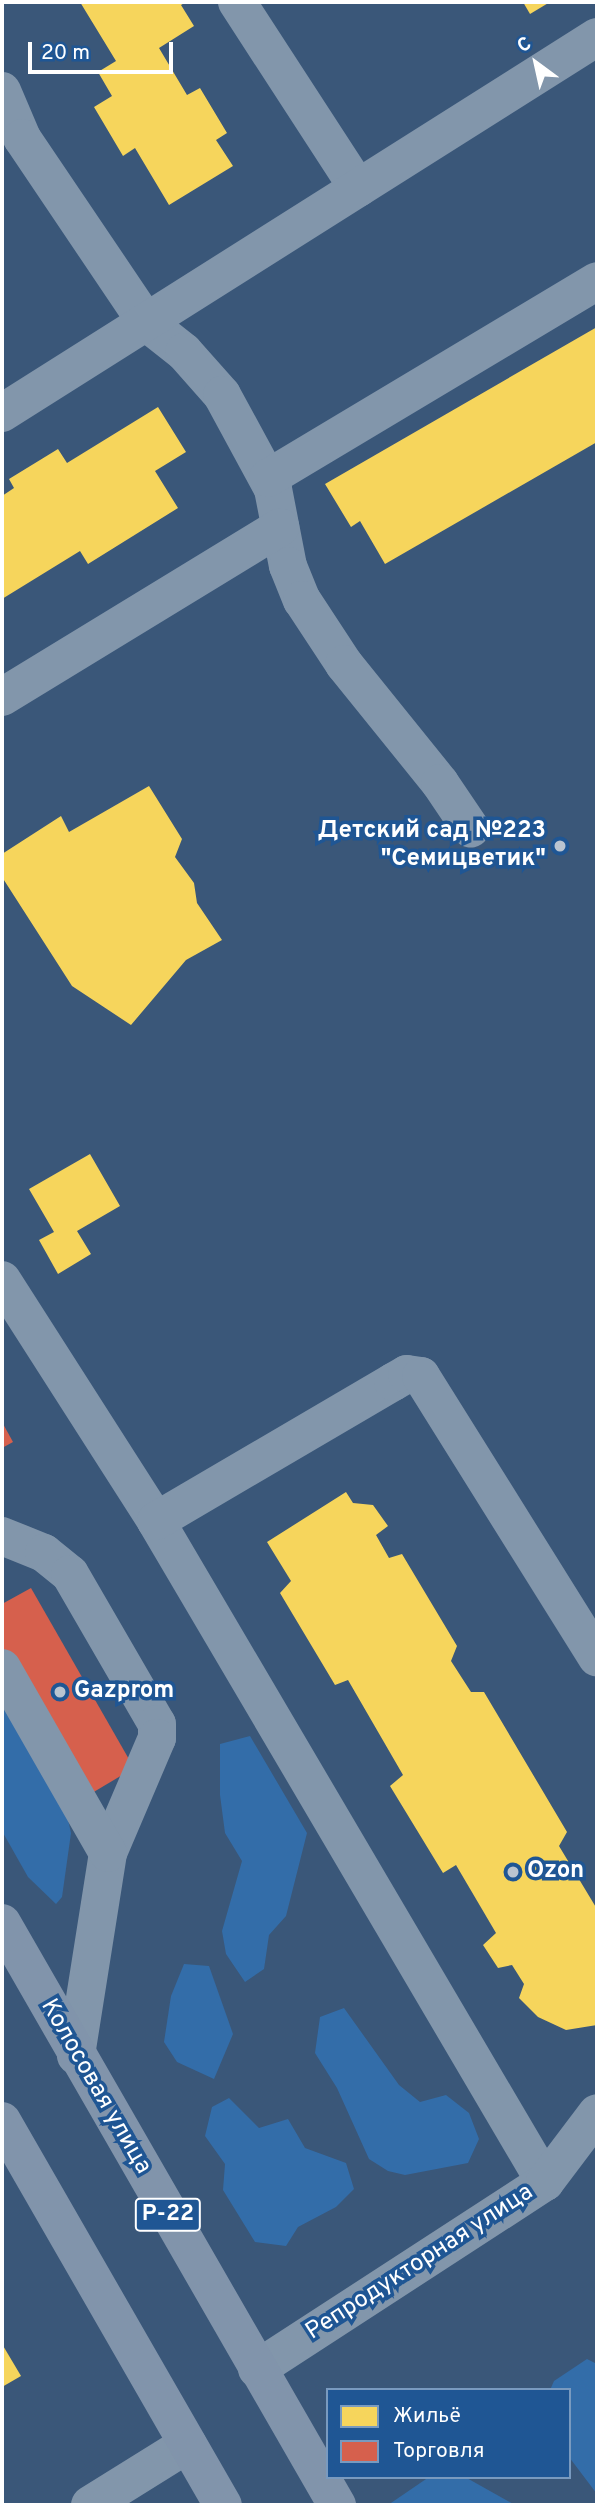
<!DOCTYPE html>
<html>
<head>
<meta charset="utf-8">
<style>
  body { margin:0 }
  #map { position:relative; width:599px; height:2507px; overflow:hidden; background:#3a5779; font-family:Overpass,sans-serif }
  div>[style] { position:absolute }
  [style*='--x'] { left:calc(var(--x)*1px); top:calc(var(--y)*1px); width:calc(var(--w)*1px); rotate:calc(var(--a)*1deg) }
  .green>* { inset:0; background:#336da9 }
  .homes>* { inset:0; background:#f6d55c }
  .shops>* { inset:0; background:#d6604d }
  .minor>* { height:38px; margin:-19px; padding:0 19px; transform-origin:19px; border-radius:19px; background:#8296ab }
  .highway>* { height:38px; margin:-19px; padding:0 19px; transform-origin:19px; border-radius:19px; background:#8194ab }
  .dots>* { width:19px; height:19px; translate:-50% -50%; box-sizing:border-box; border:4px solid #1f5694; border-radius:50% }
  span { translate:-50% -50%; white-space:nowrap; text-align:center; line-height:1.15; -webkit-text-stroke:7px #1f5694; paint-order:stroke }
  .shield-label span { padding:2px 5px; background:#1f5694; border:2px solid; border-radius:5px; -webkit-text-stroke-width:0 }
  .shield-label { font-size:23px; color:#fff; font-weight:700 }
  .poi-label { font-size:24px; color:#fff; font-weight:700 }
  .right { translate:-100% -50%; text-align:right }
  .left { translate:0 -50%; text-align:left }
  .street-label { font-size:24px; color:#fff }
  .frame { position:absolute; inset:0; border:4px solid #fff; pointer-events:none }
  .legend { position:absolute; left:326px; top:2388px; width:245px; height:91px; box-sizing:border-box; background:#1f5694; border:2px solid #799abf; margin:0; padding:9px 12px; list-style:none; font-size:21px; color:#fff }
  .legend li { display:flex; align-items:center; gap:14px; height:35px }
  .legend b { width:35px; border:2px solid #799abf }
  .north { position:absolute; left:501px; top:28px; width:70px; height:70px; -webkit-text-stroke:5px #1f5694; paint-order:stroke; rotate:327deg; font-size:19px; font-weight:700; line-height:28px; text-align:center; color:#fff }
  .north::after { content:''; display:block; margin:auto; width:24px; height:32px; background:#fff; clip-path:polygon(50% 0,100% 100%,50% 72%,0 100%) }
  .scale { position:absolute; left:28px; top:42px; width:145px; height:32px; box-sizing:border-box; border:4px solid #fff; border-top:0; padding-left:9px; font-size:21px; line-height:24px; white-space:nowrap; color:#fff; -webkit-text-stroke:5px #1f5694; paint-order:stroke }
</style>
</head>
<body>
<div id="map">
  <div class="green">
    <i style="clip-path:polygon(2px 1698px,65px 1806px,71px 1833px,62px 1897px,56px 1904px,28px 1877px,2px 1831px)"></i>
    <i style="clip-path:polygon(250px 1736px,307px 1833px,286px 1916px,269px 1935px,264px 1969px,245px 1982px,226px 1954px,222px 1931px,242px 1861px,225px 1833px,220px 1795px,220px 1744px)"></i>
    <i style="clip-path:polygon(184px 1964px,209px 1966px,233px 2034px,214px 2079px,177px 2062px,164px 2042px,171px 1996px)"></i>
    <i style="clip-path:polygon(344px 2008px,399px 2085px,420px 2102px,446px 2095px,469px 2113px,479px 2139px,468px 2163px,405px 2175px,388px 2171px,369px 2159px,337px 2088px,315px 2053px,320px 2017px)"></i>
    <i style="clip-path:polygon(229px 2098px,259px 2128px,288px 2119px,305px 2148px,346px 2163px,354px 2189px,336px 2207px,298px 2227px,286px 2246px,255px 2242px,223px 2190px,225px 2164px,205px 2136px,212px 2107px)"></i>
    <i style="clip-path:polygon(587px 2359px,597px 2364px,597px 2494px,569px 2457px,569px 2390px,550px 2390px,554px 2381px)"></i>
    <i style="clip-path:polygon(429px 2477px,465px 2477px,515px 2505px,388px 2505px)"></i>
  </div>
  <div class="homes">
    <i style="clip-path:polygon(80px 2px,186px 2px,181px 5px,194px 26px,159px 48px,187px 95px,200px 88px,227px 133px,216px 140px,233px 166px,169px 205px,135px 148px,123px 156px,94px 107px,112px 96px,98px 72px,116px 61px)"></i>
    <i style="clip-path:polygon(523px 2px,550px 2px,530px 14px)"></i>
    <i style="clip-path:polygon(597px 327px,597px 442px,385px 564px,360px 521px,351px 527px,325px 484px)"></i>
    <i style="clip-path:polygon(158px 407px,186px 452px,155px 471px,178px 508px,88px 564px,80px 551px,2px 599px,2px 496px,14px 488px,9px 479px,58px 449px,67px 463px)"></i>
    <i style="clip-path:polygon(149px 786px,182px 839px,175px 857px,194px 883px,197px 903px,222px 940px,186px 960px,131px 1025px,72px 986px,2px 877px,2px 854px,61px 816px,69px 832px)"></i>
    <i style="clip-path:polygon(90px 1154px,120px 1206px,77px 1231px,91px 1254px,58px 1274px,39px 1240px,54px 1232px,29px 1189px)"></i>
    <i style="clip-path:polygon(346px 1492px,353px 1503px,373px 1505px,388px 1526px,376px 1535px,389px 1558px,402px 1554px,457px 1646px,451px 1661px,471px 1692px,484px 1692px,567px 1832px,559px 1846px,597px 1909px,597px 2025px,566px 2030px,538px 2017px,519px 1998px,524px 1984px,512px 1965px,498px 1968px,483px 1945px,496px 1933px,456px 1865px,443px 1873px,390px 1786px,403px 1775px,348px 1680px,335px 1685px,280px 1593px,291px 1581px,267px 1542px)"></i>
    <i style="clip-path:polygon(2px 2344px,21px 2376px,2px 2387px)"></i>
  </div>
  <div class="shops">
    <i style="clip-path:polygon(2px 1422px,13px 1442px,2px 1448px)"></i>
    <i style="clip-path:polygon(31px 1588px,134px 1768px,87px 1796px,2px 1647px,2px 1604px)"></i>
  </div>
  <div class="minor">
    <i style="--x:237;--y:2;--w:222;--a:57"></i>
    <i style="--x:2;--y:91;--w:51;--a:66.9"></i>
    <i style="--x:22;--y:138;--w:222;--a:56"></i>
    <i style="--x:146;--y:322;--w:48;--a:38.3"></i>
    <i style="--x:184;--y:352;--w:57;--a:48.5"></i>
    <i style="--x:222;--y:395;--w:107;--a:61.5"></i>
    <i style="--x:273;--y:489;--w:78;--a:79"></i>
    <i style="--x:288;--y:566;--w:37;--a:68"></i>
    <i style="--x:302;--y:600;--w:77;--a:56.7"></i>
    <i style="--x:344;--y:664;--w:153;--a:51.1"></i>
    <i style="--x:440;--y:783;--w:55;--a:56"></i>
    <i style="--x:2;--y:413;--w:704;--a:-32.29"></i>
    <i style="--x:268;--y:478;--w:383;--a:-30.9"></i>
    <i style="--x:2;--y:697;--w:326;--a:-31.4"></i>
    <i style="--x:2;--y:1280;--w:286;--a:57.4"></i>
    <i style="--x:156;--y:1521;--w:767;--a:59.52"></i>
    <i style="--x:156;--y:1521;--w:275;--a:-30.4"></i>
    <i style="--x:393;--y:1382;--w:16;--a:-30"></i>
    <i style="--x:407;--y:1374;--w:14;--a:8"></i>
    <i style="--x:421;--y:1376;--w:332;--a:58"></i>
    <i style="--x:2;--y:1536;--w:45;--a:22"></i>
    <i style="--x:44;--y:1553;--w:33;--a:39"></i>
    <i style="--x:70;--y:1574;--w:173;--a:59.9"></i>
    <i style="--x:157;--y:1724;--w:14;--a:90"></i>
    <i style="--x:157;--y:1738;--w:125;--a:113.1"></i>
    <i style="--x:108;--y:1853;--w:205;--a:99"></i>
    <i style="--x:2;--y:1668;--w:213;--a:60.2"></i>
    <i style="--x:257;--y:2369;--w:343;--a:-33"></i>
    <i style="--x:545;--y:2182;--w:86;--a:-53"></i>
    <i style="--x:90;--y:2505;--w:115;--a:-31.9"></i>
  </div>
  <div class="highway">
    <i style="--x:2;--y:1923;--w:672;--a:60.08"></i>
    <i style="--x:2;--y:2121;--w:443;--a:60.1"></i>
  </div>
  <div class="dots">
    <i style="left:560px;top:846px;background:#bac4d0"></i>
    <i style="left:60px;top:1692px;background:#bac4d0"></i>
    <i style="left:513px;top:1872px;background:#bac4d0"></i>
  </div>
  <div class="shield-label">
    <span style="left:168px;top:2215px">Р-22</span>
  </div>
  <div class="poi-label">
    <span class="right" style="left:546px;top:846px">Детский сад №223<br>"Семицветик"</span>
    <span class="left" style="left:74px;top:1692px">Gazprom</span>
    <span class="left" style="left:527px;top:1872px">Ozon</span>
  </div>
  <div class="street-label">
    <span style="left:95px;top:2087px;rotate:60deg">Колосовая улица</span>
    <span style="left:420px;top:2263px;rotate:-33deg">Репродукторная улица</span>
  </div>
  <div class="frame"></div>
  <ul class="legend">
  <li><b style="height:19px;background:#f6d55c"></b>Жильё</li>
  <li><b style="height:19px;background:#d6604d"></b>Торговля</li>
  </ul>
  <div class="north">С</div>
  <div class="scale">20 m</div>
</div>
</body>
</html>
